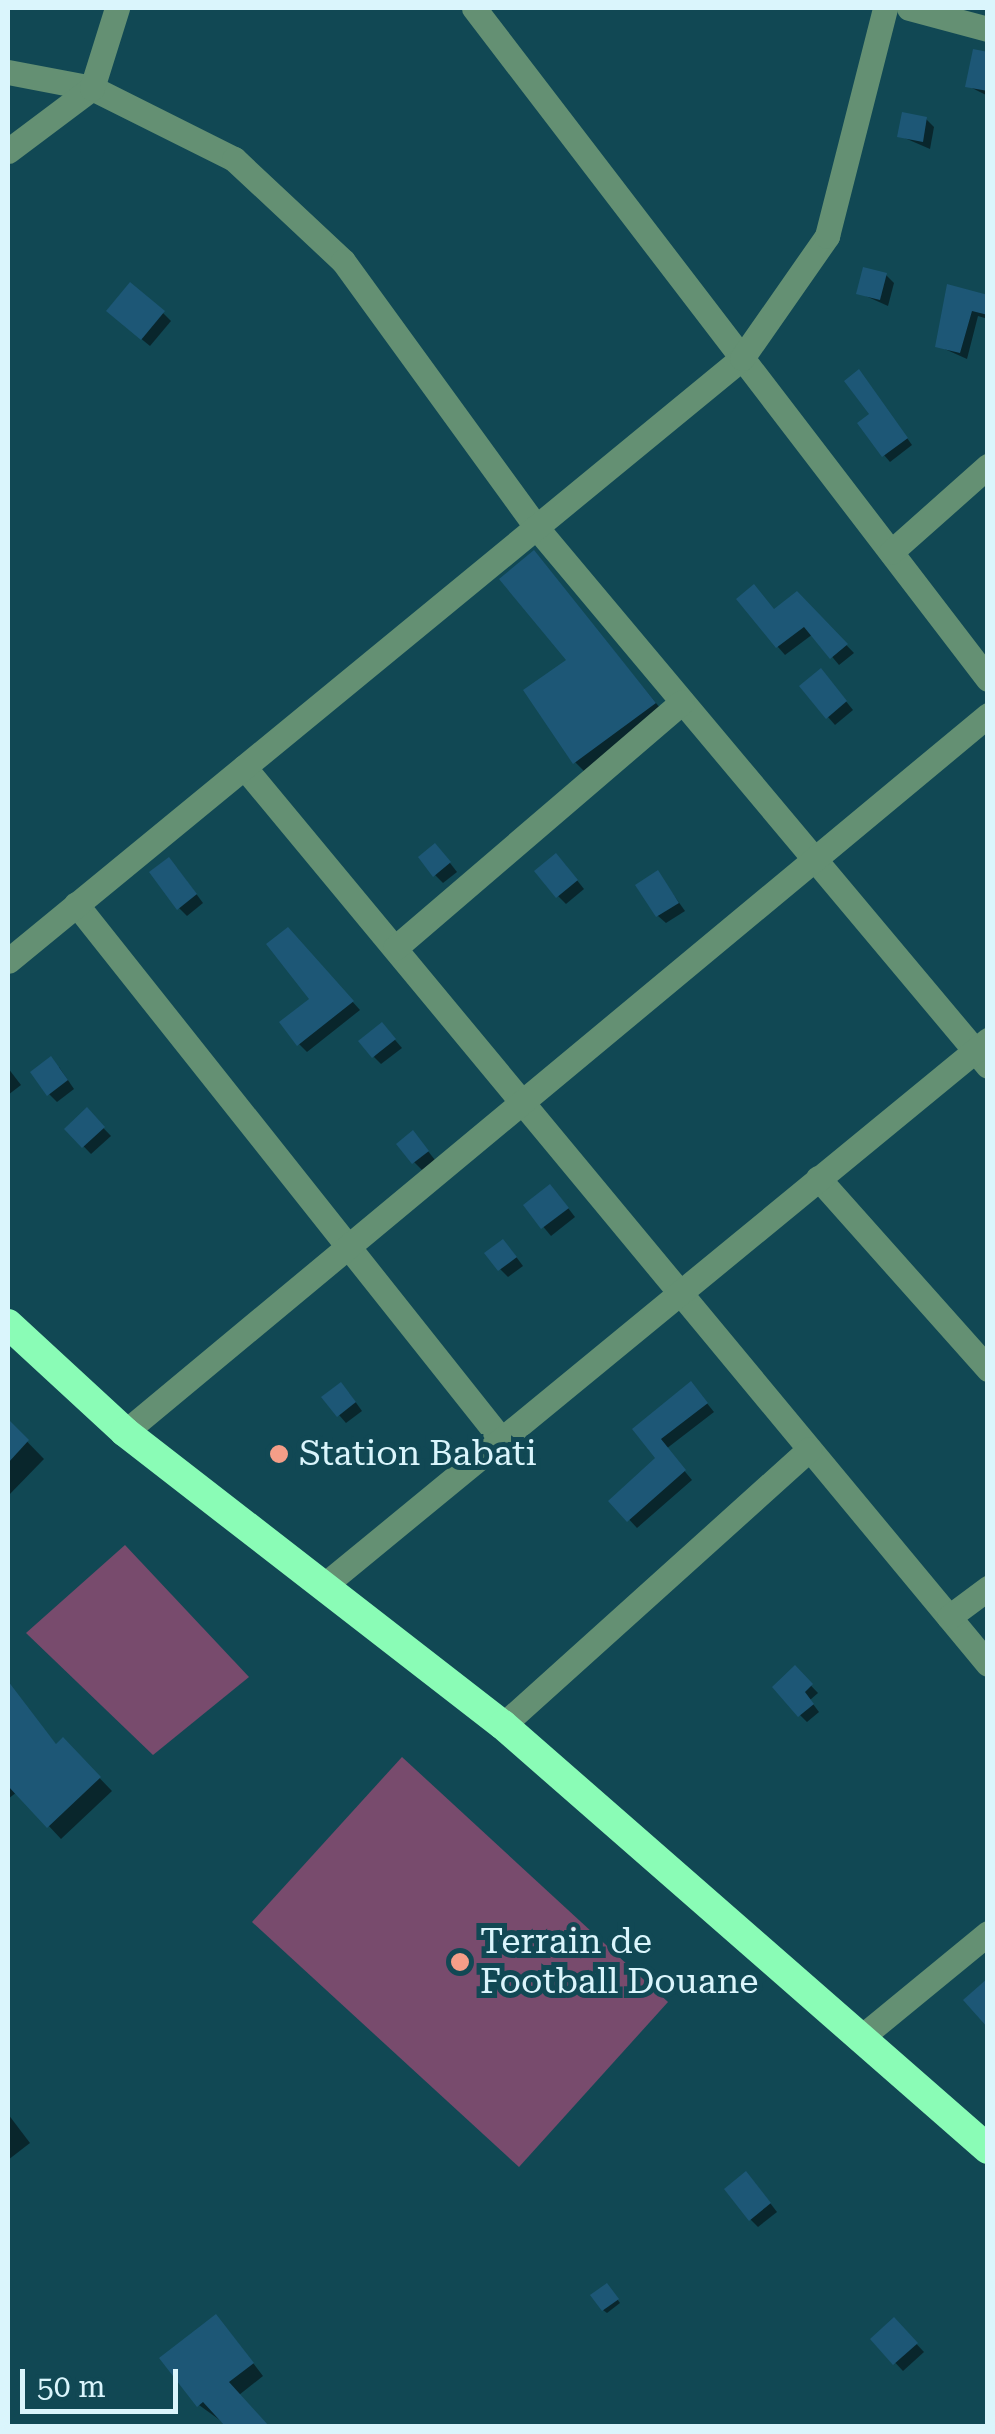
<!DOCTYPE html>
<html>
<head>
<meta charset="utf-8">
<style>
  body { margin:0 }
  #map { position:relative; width:995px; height:2434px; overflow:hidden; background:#114854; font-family:"Roboto Serif",serif }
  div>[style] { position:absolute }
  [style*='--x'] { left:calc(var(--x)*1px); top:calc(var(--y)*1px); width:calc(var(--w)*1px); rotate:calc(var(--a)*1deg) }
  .green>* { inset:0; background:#784b6d }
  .shadow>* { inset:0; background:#0007 }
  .building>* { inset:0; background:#1d5776 }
  .minor>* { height:25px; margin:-12.5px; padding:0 12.5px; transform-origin:12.5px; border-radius:12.5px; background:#649073 }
  .highway>* { height:30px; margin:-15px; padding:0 15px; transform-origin:15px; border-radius:15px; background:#8afcb6 }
  .dots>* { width:28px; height:28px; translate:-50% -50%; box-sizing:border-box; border:5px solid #114854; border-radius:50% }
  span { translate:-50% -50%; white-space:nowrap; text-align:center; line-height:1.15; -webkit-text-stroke:10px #114854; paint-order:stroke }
  .poi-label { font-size:35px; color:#daf5fc }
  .left { translate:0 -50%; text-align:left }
  .frame { position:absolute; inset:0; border:10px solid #daf5fc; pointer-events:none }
  .scale { position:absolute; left:20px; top:2369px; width:158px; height:45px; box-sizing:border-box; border:5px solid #daf5fc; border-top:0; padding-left:12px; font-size:30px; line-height:35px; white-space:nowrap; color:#daf5fc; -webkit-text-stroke:8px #114854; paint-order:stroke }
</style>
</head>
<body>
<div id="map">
  <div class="green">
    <i style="clip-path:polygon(125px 1545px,249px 1677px,153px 1755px,26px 1633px)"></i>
    <i style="clip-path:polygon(402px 1757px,668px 2002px,519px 2167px,252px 1922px)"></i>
  </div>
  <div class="shadow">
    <i style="clip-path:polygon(988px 55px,988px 96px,968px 86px)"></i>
    <i style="clip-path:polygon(926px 119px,934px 127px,930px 149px,900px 136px)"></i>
    <i style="clip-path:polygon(886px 275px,894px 283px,888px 306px,859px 293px)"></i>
    <i style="clip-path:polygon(949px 287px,988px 296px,988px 319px,978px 316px,967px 359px,938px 346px)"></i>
    <i style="clip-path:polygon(163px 313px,171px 321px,150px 346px,117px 319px)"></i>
    <i style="clip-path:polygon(865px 379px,912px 445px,890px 462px,884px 455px)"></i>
    <i style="clip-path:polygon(534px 553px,669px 719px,590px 777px,575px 762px,569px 661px)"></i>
    <i style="clip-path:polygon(797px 594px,854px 653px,839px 665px,813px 634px,785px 655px,778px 647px,775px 612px)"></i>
    <i style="clip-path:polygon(828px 679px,853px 710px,835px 725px,828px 717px)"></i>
    <i style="clip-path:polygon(443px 854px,457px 872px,443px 883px,435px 875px)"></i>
    <i style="clip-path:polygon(564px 864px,584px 889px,566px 904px,558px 896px)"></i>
    <i style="clip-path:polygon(177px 868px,203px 903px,187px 916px,179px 908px)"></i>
    <i style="clip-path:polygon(658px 873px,685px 911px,666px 923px,658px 916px)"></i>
    <i style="clip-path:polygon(295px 938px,360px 1010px,307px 1052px,299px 1044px,313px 999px)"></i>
    <i style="clip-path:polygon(389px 1033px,402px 1048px,381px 1064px,374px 1057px)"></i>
    <i style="clip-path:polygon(59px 1067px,74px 1089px,57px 1102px,49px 1094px)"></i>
    <i style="clip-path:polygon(8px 1068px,21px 1085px,8px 1095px)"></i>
    <i style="clip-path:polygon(87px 1111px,111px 1136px,91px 1154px,67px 1129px)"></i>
    <i style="clip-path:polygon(420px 1141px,435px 1160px,422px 1170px,414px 1162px)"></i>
    <i style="clip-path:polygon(558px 1195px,575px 1217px,551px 1236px,526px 1206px)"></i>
    <i style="clip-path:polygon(511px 1250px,523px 1266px,508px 1277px,500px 1269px)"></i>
    <i style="clip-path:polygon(698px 1392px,714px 1412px,666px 1449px,692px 1480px,637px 1528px,612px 1501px,658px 1458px,635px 1430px)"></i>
    <i style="clip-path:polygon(349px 1393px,362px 1411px,346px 1423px,339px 1415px)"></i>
    <i style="clip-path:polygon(8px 1422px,44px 1459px,8px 1496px)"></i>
    <i style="clip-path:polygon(795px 1669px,818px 1693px,810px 1700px,819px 1712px,807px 1722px,800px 1715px)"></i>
    <i style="clip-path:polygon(8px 1684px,57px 1746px,63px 1740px,112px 1791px,61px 1839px,17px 1792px,8px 1799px)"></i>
    <i style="clip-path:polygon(8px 2114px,30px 2143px,8px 2160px)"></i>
    <i style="clip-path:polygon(754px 2182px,777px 2212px,758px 2227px,750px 2219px)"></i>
    <i style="clip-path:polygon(610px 2289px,620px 2303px,607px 2313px,603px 2310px)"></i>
    <i style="clip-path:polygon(894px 2320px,924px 2352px,903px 2371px,873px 2339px)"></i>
    <i style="clip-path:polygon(227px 2329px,263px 2376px,239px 2395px,267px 2426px,228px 2426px,199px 2405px)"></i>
  </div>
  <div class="building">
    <i style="clip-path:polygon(973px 49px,988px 52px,988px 91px,965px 87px)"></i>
    <i style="clip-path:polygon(902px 112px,927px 117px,923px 142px,897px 137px)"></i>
    <i style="clip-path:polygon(863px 267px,887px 273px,880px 300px,856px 294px)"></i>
    <i style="clip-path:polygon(130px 282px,165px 311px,141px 340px,106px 311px)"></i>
    <i style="clip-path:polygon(947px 284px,988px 295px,988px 315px,972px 311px,960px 353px,935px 347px)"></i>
    <i style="clip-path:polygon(859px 369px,908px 438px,882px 457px,857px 423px,869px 414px,844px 381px)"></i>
    <i style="clip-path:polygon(534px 550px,656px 703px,573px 764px,523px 690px,566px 660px,499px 579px)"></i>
    <i style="clip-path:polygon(754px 584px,774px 609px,797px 591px,848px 644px,830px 659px,804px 627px,776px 648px,736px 599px)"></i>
    <i style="clip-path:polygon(821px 668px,847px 701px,826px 719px,799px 686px)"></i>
    <i style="clip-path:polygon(435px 843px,451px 862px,433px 877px,418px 857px)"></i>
    <i style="clip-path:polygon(556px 853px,578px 880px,556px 898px,534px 871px)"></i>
    <i style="clip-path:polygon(169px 857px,197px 894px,177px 910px,149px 872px)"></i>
    <i style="clip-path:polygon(658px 870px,679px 903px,656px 917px,635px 885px)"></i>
    <i style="clip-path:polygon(288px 927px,354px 1001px,297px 1046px,279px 1022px,309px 999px,266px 944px)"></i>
    <i style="clip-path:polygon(382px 1022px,396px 1039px,372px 1058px,358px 1041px)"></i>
    <i style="clip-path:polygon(51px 1056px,68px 1080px,47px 1096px,30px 1072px)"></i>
    <i style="clip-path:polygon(87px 1107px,105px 1127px,82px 1148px,64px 1129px)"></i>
    <i style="clip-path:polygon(413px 1130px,429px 1151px,412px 1164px,396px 1144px)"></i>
    <i style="clip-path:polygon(550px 1184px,569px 1208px,541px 1229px,523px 1205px)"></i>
    <i style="clip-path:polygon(503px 1239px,517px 1257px,498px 1271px,484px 1253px)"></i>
    <i style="clip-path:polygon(691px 1381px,708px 1403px,661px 1439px,686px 1470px,627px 1522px,608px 1501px,655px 1458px,632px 1429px)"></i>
    <i style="clip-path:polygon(341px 1382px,356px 1402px,337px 1417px,321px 1397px)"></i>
    <i style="clip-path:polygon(8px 1419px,29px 1440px,8px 1463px)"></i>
    <i style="clip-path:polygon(795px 1665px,813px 1684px,805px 1692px,814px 1704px,798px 1717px,772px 1687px)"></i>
    <i style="clip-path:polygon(8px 1681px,56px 1744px,63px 1737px,101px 1777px,47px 1828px,8px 1786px)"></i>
    <i style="clip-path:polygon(988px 1978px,988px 2028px,963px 2000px)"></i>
    <i style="clip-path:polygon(746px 2171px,771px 2203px,749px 2221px,724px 2189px)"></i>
    <i style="clip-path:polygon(607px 2283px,619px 2299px,602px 2311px,590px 2295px)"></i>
    <i style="clip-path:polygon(216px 2314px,254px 2363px,229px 2382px,269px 2426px,225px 2426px,203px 2402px,197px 2407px,159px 2358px)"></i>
    <i style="clip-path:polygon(894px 2317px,918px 2343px,893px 2365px,870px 2339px)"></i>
  </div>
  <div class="minor">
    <i style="--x:474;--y:8;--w:845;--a:52.55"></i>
    <i style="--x:909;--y:8;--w:82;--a:14.9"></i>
    <i style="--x:8;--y:72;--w:86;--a:10.8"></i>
    <i style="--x:92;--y:88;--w:159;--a:26.6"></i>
    <i style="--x:234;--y:159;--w:149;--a:43.1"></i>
    <i style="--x:343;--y:261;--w:329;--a:54"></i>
    <i style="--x:536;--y:527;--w:703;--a:50.02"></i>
    <i style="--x:8;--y:151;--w:105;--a:-36.9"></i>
    <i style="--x:92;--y:88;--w:84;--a:-72.6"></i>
    <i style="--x:891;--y:552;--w:130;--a:-41.6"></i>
    <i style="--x:244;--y:767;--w:1165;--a:50.33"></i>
    <i style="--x:76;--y:904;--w:683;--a:51.54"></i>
    <i style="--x:395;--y:948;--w:378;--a:-40.6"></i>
    <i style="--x:8;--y:961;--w:950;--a:-39.4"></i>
    <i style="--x:742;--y:358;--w:149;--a:-55.1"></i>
    <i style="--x:827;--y:236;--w:235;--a:-75.7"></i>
    <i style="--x:818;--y:1178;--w:256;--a:48.3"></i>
    <i style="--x:125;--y:1432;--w:1122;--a:-39.72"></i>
    <i style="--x:322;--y:1587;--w:862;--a:-39.4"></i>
    <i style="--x:949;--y:1617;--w:49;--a:-36.6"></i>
    <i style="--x:503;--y:1725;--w:412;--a:-42"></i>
    <i style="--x:859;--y:2039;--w:167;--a:-39.4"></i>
  </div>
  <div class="highway">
    <i style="--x:8;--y:1324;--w:159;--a:42.7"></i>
    <i style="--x:125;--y:1432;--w:478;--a:37.8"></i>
    <i style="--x:503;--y:1725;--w:644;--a:41.16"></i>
  </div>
  <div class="dots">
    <i style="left:279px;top:1454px;background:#f49e88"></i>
    <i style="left:460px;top:1962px;background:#f49e88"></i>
  </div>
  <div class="poi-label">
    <span class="left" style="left:299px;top:1454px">Station Babati</span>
    <span class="left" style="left:480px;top:1962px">Terrain de<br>Football Douane</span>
  </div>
  <div class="frame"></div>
  <div class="scale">50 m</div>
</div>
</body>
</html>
